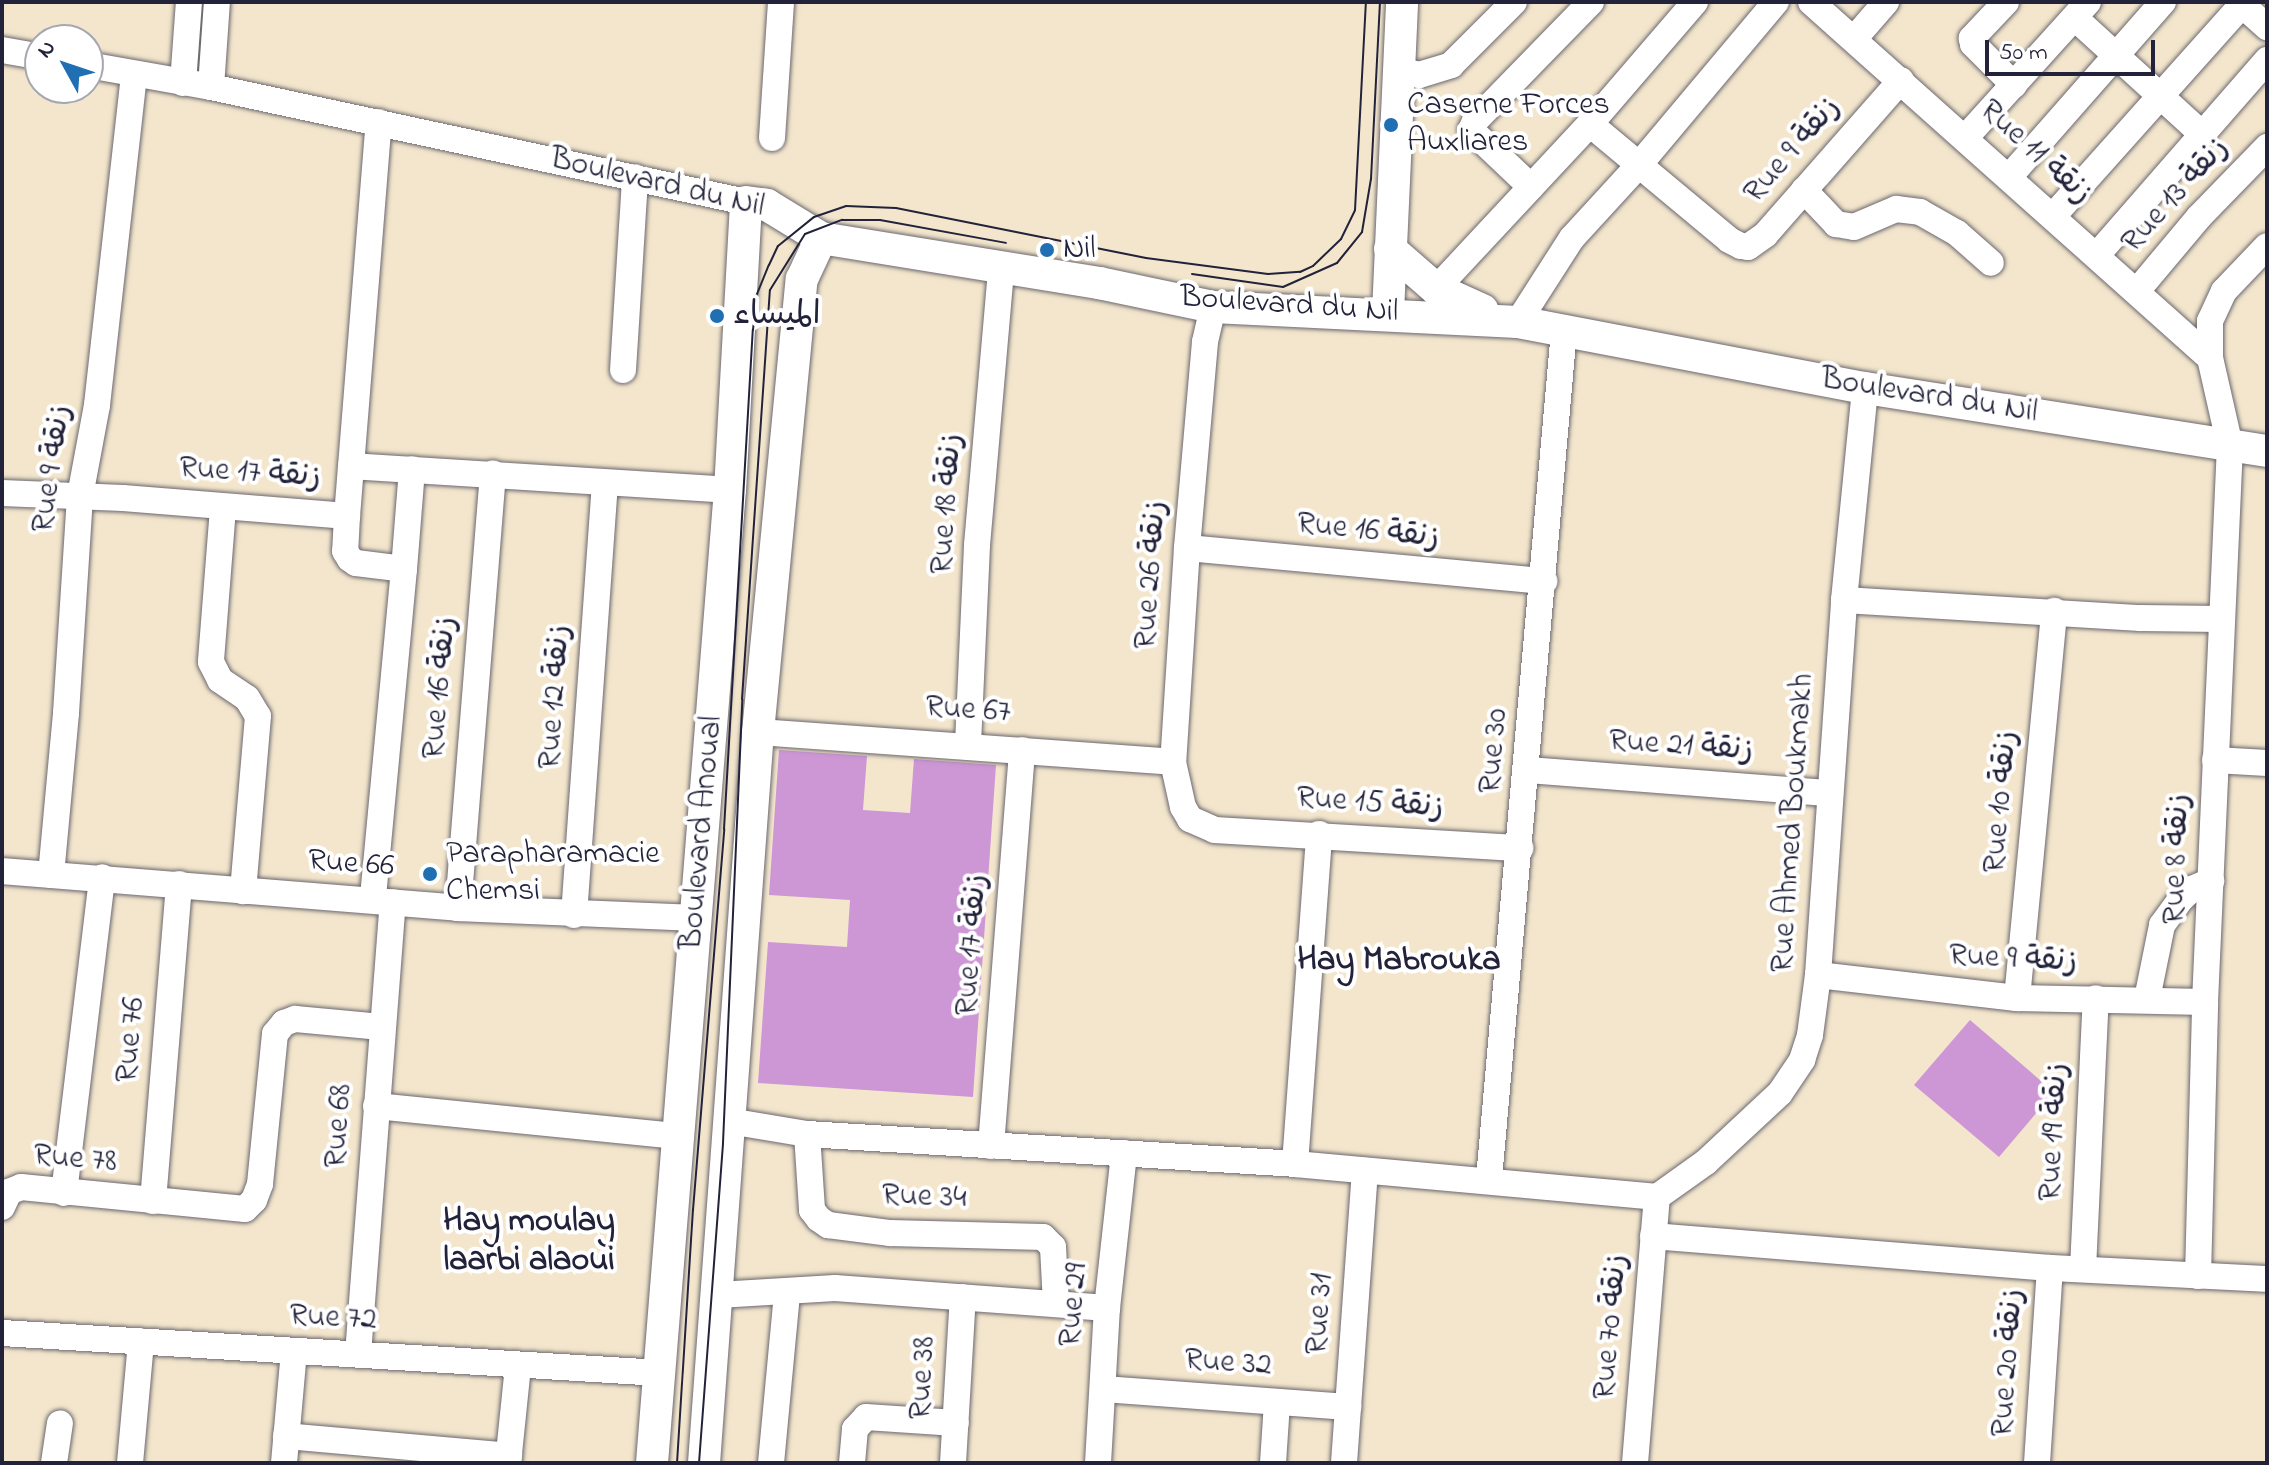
<!DOCTYPE html>
<html>
<head>
<meta charset="utf-8">
<style>
  body { margin:0 }
  #map { position:relative; width:2269px; height:1465px; overflow:hidden; background:#f3e6cd; font-family:"Indie Flower","Playpen Sans Arabic",sans-serif }
  div>[style] { position:absolute }
  [style*='--x'] { left:calc(var(--x)*1px); top:calc(var(--y)*1px); width:calc(var(--w)*1px); rotate:calc(var(--a)*1deg) }
  .building>* { inset:0; background:#cd96d5 }
  .roads { filter:drop-shadow(0 0 2px #6b676e) drop-shadow(0 0 2px #6b676e) }
  .minor>* { height:26px; margin:-13px; padding:0 13px; transform-origin:13px; border-radius:13px; background:#fff }
  .tertiary>* { height:32px; margin:-16px; padding:0 16px; transform-origin:16px; border-radius:16px; background:#fff }
  .tram>* { height:2px; margin:-1px; padding:0 1px; transform-origin:1px; border-radius:1px; background:#22223b }
  .dots>* { width:22px; height:22px; translate:-50% -50%; box-sizing:border-box; border:4px solid #fff; border-radius:50% }
  span { translate:-50% -50%; white-space:nowrap; text-align:center; line-height:1.15; -webkit-text-stroke:8px #fff; paint-order:stroke }
  .poi-label { font-size:32px; color:#22223b }
  .left { translate:0 -50%; text-align:left }
  .street-label { font-size:32px; color:#22223b }
  .neighbourhood-label { font-size:34px; color:#22223b; font-weight:700 }
  .frame { position:absolute; inset:0; border:4px solid #22223b; pointer-events:none }
  .north { position:absolute; left:24px; top:24px; width:80px; height:80px; box-sizing:border-box; background:#fff; border:2px solid #a7a7b1; border-radius:50%; rotate:310deg; font-size:22px; font-weight:700; line-height:32px; text-align:center; color:#22223b }
  .north::after { content:''; display:block; margin:auto; width:28px; height:36px; background:#1f6fb2; clip-path:polygon(50% 0,100% 100%,50% 72%,0 100%) }
  .scale { position:absolute; left:1985px; top:40px; width:170px; height:36px; box-sizing:border-box; border:4px solid #22223b; border-top:0; padding-left:10px; font-size:24px; line-height:28px; white-space:nowrap; color:#22223b; -webkit-text-stroke:6px #fff; paint-order:stroke }
</style>
</head>
<body>
<div id="map">
  <div class="building">
    <i style="clip-path:polygon(779px 750px,867px 756px,863px 810px,910px 813px,914px 759px,996px 765px,973px 1097px,758px 1083px,768px 942px,847px 947px,850px 900px,769px 895px)"></i>
    <i style="clip-path:polygon(1970px 1020px,2054px 1092px,1999px 1157px,1914px 1085px)"></i>
  </div>
  <div class="roads">
    <div class="minor">
      <i style="--x:1695;--y:2;--w:161;--a:130.7"></i>
      <i style="--x:1590;--y:124;--w:181;--a:39.8"></i>
      <i style="--x:1729;--y:240;--w:13;--a:27"></i>
      <i style="--x:1741;--y:246;--w:7;--a:8"></i>
      <i style="--x:1748;--y:247;--w:21;--a:-35"></i>
      <i style="--x:1765;--y:235;--w:206;--a:-48.7"></i>
      <i style="--x:1811;--y:2;--w:535;--a:41.74"></i>
      <i style="--x:2006;--y:2;--w:50;--a:133.4"></i>
      <i style="--x:1972;--y:38;--w:6;--a:81"></i>
      <i style="--x:1973;--y:44;--w:58;--a:45"></i>
      <i style="--x:2239;--y:2;--w:38;--a:42"></i>
      <i style="--x:2075;--y:18;--w:171;--a:42.4"></i>
      <i style="--x:1854;--y:39;--w:49;--a:-49.1"></i>
      <i style="--x:2;--y:50;--w:39;--a:10"></i>
      <i style="--x:88;--y:65;--w:125;--a:10.1"></i>
      <i style="--x:211;--y:87;--w:547;--a:12.13"></i>
      <i style="--x:1398;--y:70;--w:22;--a:13"></i>
      <i style="--x:1419;--y:75;--w:34;--a:-17"></i>
      <i style="--x:1451;--y:65;--w:89;--a:-45"></i>
      <i style="--x:183;--y:83;--w:81;--a:-85.8"></i>
      <i style="--x:211;--y:87;--w:85;--a:-86"></i>
      <i style="--x:1966;--y:137;--w:182;--a:-47.9"></i>
      <i style="--x:772;--y:138;--w:136;--a:-86.2"></i>
      <i style="--x:2010;--y:176;--w:232;--a:-48.7"></i>
      <i style="--x:1531;--y:187;--w:83;--a:-136.5"></i>
      <i style="--x:1471;--y:130;--w:10;--a:-66"></i>
      <i style="--x:1475;--y:121;--w:166;--a:-45.7"></i>
      <i style="--x:1804;--y:190;--w:47;--a:46.7"></i>
      <i style="--x:1836;--y:224;--w:18;--a:9"></i>
      <i style="--x:1854;--y:227;--w:46;--a:-23.2"></i>
      <i style="--x:1896;--y:209;--w:24;--a:7"></i>
      <i style="--x:1920;--y:212;--w:43;--a:29.6"></i>
      <i style="--x:1957;--y:233;--w:45;--a:41.4"></i>
      <i style="--x:2054;--y:215;--w:282;--a:-48.2"></i>
      <i style="--x:2097;--y:255;--w:259;--a:-48.9"></i>
      <i style="--x:1436;--y:289;--w:226;--a:-47"></i>
      <i style="--x:2137;--y:291;--w:97;--a:-50"></i>
      <i style="--x:2199;--y:217;--w:98;--a:-45.8"></i>
      <i style="--x:1213;--y:307;--w:36;--a:103"></i>
      <i style="--x:1205;--y:342;--w:207;--a:95"></i>
      <i style="--x:1187;--y:548;--w:214;--a:93.7"></i>
      <i style="--x:1173;--y:762;--w:46;--a:77.5"></i>
      <i style="--x:1183;--y:807;--w:14;--a:60"></i>
      <i style="--x:1190;--y:819;--w:27;--a:24"></i>
      <i style="--x:1215;--y:830;--w:306;--a:3.4"></i>
      <i style="--x:1518;--y:322;--w:100;--a:-57.3"></i>
      <i style="--x:1572;--y:238;--w:99;--a:-47.5"></i>
      <i style="--x:1639;--y:165;--w:213;--a:-50"></i>
      <i style="--x:623;--y:370;--w:193;--a:-86.4"></i>
      <i style="--x:351;--y:466;--w:380;--a:3.6"></i>
      <i style="--x:2;--y:493;--w:121;--a:2.4"></i>
      <i style="--x:123;--y:498;--w:225;--a:4.6"></i>
      <i style="--x:347;--y:516;--w:35;--a:93"></i>
      <i style="--x:345;--y:551;--w:9;--a:58"></i>
      <i style="--x:350;--y:559;--w:7;--a:34"></i>
      <i style="--x:356;--y:563;--w:48;--a:7.1"></i>
      <i style="--x:404;--y:569;--w:332;--a:95.4"></i>
      <i style="--x:223;--y:508;--w:154;--a:94.5"></i>
      <i style="--x:211;--y:662;--w:20;--a:63"></i>
      <i style="--x:220;--y:680;--w:32;--a:34"></i>
      <i style="--x:247;--y:698;--w:21;--a:59"></i>
      <i style="--x:258;--y:716;--w:176;--a:94.9"></i>
      <i style="--x:347;--y:516;--w:395;--a:-85.4"></i>
      <i style="--x:1187;--y:548;--w:359;--a:5.3"></i>
      <i style="--x:404;--y:569;--w:100;--a:-85.4"></i>
      <i style="--x:1844;--y:600;--w:297;--a:3.5"></i>
      <i style="--x:2140;--y:618;--w:81;--a:0.7"></i>
      <i style="--x:758;--y:732;--w:416;--a:4.1"></i>
      <i style="--x:968;--y:744;--w:199;--a:-87.4"></i>
      <i style="--x:977;--y:545;--w:276;--a:-85"></i>
      <i style="--x:2215;--y:760;--w:52;--a:3.3"></i>
      <i style="--x:1528;--y:770;--w:303;--a:4.4"></i>
      <i style="--x:2;--y:871;--w:457;--a:4.6"></i>
      <i style="--x:458;--y:908;--w:238;--a:2.4"></i>
      <i style="--x:51;--y:875;--w:163;--a:-84.7"></i>
      <i style="--x:66;--y:713;--w:217;--a:-86.3"></i>
      <i style="--x:80;--y:496;--w:93;--a:-79.4"></i>
      <i style="--x:97;--y:405;--w:333;--a:-83.6"></i>
      <i style="--x:458;--y:908;--w:436;--a:-85.4"></i>
      <i style="--x:574;--y:915;--w:432;--a:-85.9"></i>
      <i style="--x:1818;--y:975;--w:200;--a:6.6"></i>
      <i style="--x:2017;--y:998;--w:188;--a:1.2"></i>
      <i style="--x:2017;--y:998;--w:389;--a:-84.5"></i>
      <i style="--x:2147;--y:999;--w:76;--a:-78.5"></i>
      <i style="--x:2162;--y:925;--w:31;--a:-54"></i>
      <i style="--x:2180;--y:900;--w:16;--a:-43"></i>
      <i style="--x:2192;--y:889;--w:21;--a:-23"></i>
      <i style="--x:376;--y:1106;--w:303;--a:5.7"></i>
      <i style="--x:729;--y:1121;--w:79;--a:9.5"></i>
      <i style="--x:807;--y:1134;--w:489;--a:3.5"></i>
      <i style="--x:1295;--y:1164;--w:364;--a:5.2"></i>
      <i style="--x:807;--y:1134;--w:76;--a:86.2"></i>
      <i style="--x:812;--y:1210;--w:11;--a:52"></i>
      <i style="--x:819;--y:1219;--w:11;--a:34"></i>
      <i style="--x:828;--y:1225;--w:63;--a:7.4"></i>
      <i style="--x:890;--y:1233;--w:153;--a:1.5"></i>
      <i style="--x:1043;--y:1237;--w:14;--a:45"></i>
      <i style="--x:1053;--y:1247;--w:57;--a:87"></i>
      <i style="--x:991;--y:1146;--w:397;--a:-85.5"></i>
      <i style="--x:1295;--y:1164;--w:331;--a:-85.8"></i>
      <i style="--x:1489;--y:1179;--w:852;--a:-84.95"></i>
      <i style="--x:64;--y:1193;--w:318;--a:-83.1"></i>
      <i style="--x:1657;--y:1197;--w:60;--a:-35.5"></i>
      <i style="--x:1706;--y:1162;--w:101;--a:-43"></i>
      <i style="--x:1780;--y:1093;--w:40;--a:-56"></i>
      <i style="--x:1802;--y:1060;--w:26;--a:-72"></i>
      <i style="--x:1810;--y:1035;--w:61;--a:-82.4"></i>
      <i style="--x:1818;--y:975;--w:376;--a:-86"></i>
      <i style="--x:1844;--y:600;--w:213;--a:-84.3"></i>
      <i style="--x:153;--y:1201;--w:318;--a:-85.3"></i>
      <i style="--x:2;--y:1207;--w:17;--a:-65"></i>
      <i style="--x:9;--y:1192;--w:13;--a:-23"></i>
      <i style="--x:21;--y:1187;--w:225;--a:5.6"></i>
      <i style="--x:245;--y:1209;--w:13;--a:-45"></i>
      <i style="--x:254;--y:1200;--w:17;--a:-69"></i>
      <i style="--x:260;--y:1184;--w:151;--a:-84.3"></i>
      <i style="--x:275;--y:1034;--w:14;--a:-51"></i>
      <i style="--x:284;--y:1023;--w:12;--a:-20"></i>
      <i style="--x:295;--y:1019;--w:87;--a:5.3"></i>
      <i style="--x:1653;--y:1236;--w:398;--a:4.6"></i>
      <i style="--x:2050;--y:1268;--w:217;--a:2.9"></i>
      <i style="--x:2083;--y:1269;--w:271;--a:-87.3"></i>
      <i style="--x:2198;--y:1276;--w:274;--a:-88.5"></i>
      <i style="--x:2205;--y:1002;--w:557;--a:-87.43"></i>
      <i style="--x:2230;--y:446;--w:90;--a:-102.8"></i>
      <i style="--x:2210;--y:358;--w:37;--a:-90"></i>
      <i style="--x:2210;--y:321;--w:33;--a:-65"></i>
      <i style="--x:2224;--y:291;--w:62;--a:-46.3"></i>
      <i style="--x:718;--y:1295;--w:117;--a:-3.4"></i>
      <i style="--x:835;--y:1288;--w:273;--a:4.2"></i>
      <i style="--x:2;--y:1333;--w:658;--a:3.48"></i>
      <i style="--x:358;--y:1354;--w:453;--a:-85.6"></i>
      <i style="--x:1103;--y:1389;--w:246;--a:4.2"></i>
      <i style="--x:286;--y:1436;--w:224;--a:5.1"></i>
      <i style="--x:54;--y:1463;--w:40;--a:-81.5"></i>
      <i style="--x:130;--y:1463;--w:122;--a:-84.8"></i>
      <i style="--x:284;--y:1463;--w:112;--a:-84.9"></i>
      <i style="--x:508;--y:1463;--w:98;--a:-84.1"></i>
      <i style="--x:771;--y:1463;--w:171;--a:-84.6"></i>
      <i style="--x:852;--y:1463;--w:34;--a:-85"></i>
      <i style="--x:855;--y:1429;--w:16;--a:-47"></i>
      <i style="--x:866;--y:1417;--w:90;--a:3.8"></i>
      <i style="--x:953;--y:1463;--w:166;--a:-86.6"></i>
      <i style="--x:1098;--y:1463;--w:155;--a:-86.7"></i>
      <i style="--x:1107;--y:1308;--w:156;--a:-83.7"></i>
      <i style="--x:1273;--y:1463;--w:61;--a:-86.2"></i>
      <i style="--x:1344;--y:1463;--w:293;--a:-85.9"></i>
      <i style="--x:1635;--y:1463;--w:267;--a:-85.3"></i>
      <i style="--x:2037;--y:1463;--w:195;--a:-86.2"></i>
    </div>
    <div class="tertiary">
      <i style="--x:1390;--y:249;--w:61;--a:41"></i>
      <i style="--x:1436;--y:289;--w:51;--a:24.5"></i>
      <i style="--x:1388;--y:313;--w:311;--a:-87.4"></i>
      <i style="--x:652;--y:1463;--w:976;--a:-85.42"></i>
      <i style="--x:730;--y:490;--w:288;--a:-86.8"></i>
      <i style="--x:746;--y:202;--w:21;--a:8"></i>
      <i style="--x:767;--y:205;--w:63;--a:31.4"></i>
      <i style="--x:821;--y:238;--w:282;--a:9.2"></i>
      <i style="--x:1099;--y:283;--w:116;--a:11.9"></i>
      <i style="--x:1213;--y:307;--w:305;--a:2.8"></i>
      <i style="--x:1518;--y:322;--w:353;--a:10.8"></i>
      <i style="--x:1865;--y:388;--w:407;--a:8.9"></i>
      <i style="--x:704;--y:1463;--w:733;--a:-85.78"></i>
      <i style="--x:758;--y:732;--w:455;--a:-84.5"></i>
      <i style="--x:802;--y:279;--w:45;--a:-65.1"></i>
    </div>
  </div>
  <div class="tram">
    <i style="--x:1192;--y:274;--w:92;--a:8.1"></i>
    <i style="--x:1283;--y:287;--w:59;--a:-24"></i>
    <i style="--x:1337;--y:263;--w:40;--a:-51"></i>
    <i style="--x:1362;--y:232;--w:54;--a:-80.4"></i>
    <i style="--x:1371;--y:179;--w:177;--a:-87.1"></i>
    <i style="--x:677;--y:1463;--w:254;--a:-86.4"></i>
    <i style="--x:693;--y:1210;--w:382;--a:-85.3"></i>
    <i style="--x:724;--y:829;--w:500;--a:-86.7"></i>
    <i style="--x:753;--y:330;--w:36;--a:-84"></i>
    <i style="--x:757;--y:294;--w:31;--a:-68"></i>
    <i style="--x:769;--y:265;--w:21;--a:-65"></i>
    <i style="--x:778;--y:246;--w:46;--a:-38.9"></i>
    <i style="--x:814;--y:217;--w:34;--a:-19"></i>
    <i style="--x:846;--y:206;--w:50;--a:2.3"></i>
    <i style="--x:896;--y:208;--w:255;--a:11.3"></i>
    <i style="--x:1146;--y:258;--w:123;--a:7.5"></i>
    <i style="--x:1268;--y:274;--w:32;--a:-4"></i>
    <i style="--x:1300;--y:272;--w:14;--a:-25"></i>
    <i style="--x:1313;--y:266;--w:39;--a:-44"></i>
    <i style="--x:1341;--y:239;--w:32;--a:-64"></i>
    <i style="--x:1355;--y:210;--w:208;--a:-87"></i>
    <i style="--x:699;--y:1463;--w:321;--a:-85.7"></i>
    <i style="--x:723;--y:1143;--w:444;--a:-87.5"></i>
    <i style="--x:742;--y:699;--w:410;--a:-86.1"></i>
    <i style="--x:770;--y:290;--w:66;--a:-58"></i>
    <i style="--x:805;--y:234;--w:40;--a:-21"></i>
    <i style="--x:842;--y:220;--w:38;--a:0"></i>
    <i style="--x:880;--y:220;--w:128;--a:10.3"></i>
  </div>
  <div class="dots">
    <i style="left:1391px;top:125px;background:#1f6fb2"></i>
    <i style="left:1047px;top:250px;background:#1f6fb2"></i>
    <i style="left:717px;top:316px;background:#1f6fb2"></i>
    <i style="left:430px;top:874px;background:#1f6fb2"></i>
  </div>
  <div class="poi-label">
    <span class="left" style="left:1407px;top:125px">Caserne Forces<br>Auxliares</span>
    <span class="left" style="left:1063px;top:250px">Nil</span>
    <span class="left" style="left:733px;top:316px">الميساء</span>
    <span class="left" style="left:446px;top:874px">Parapharamacie<br>Chemsi</span>
  </div>
  <div class="street-label">
    <span style="left:1793px;top:151px;rotate:-49deg">Rue 9 زنقة</span>
    <span style="left:2035px;top:153px;rotate:42deg">Rue 11 زنقة</span>
    <span style="left:657px;top:184px;rotate:13deg">Boulevard du Nil</span>
    <span style="left:2176px;top:196px;rotate:-48deg">Rue 13 زنقة</span>
    <span style="left:1289px;top:306px;rotate:4deg">Boulevard du Nil</span>
    <span style="left:1929px;top:397px;rotate:9deg">Boulevard du Nil</span>
    <span style="left:53px;top:469px;rotate:-82deg">Rue 9 زنقة</span>
    <span style="left:250px;top:474px;rotate:4deg">Rue 17 زنقة</span>
    <span style="left:948px;top:504px;rotate:-86deg">Rue 18 زنقة</span>
    <span style="left:1368px;top:532px;rotate:6deg">Rue 16 زنقة</span>
    <span style="left:1152px;top:575px;rotate:-86deg">Rue 26 زنقة</span>
    <span style="left:441px;top:688px;rotate:-85deg">Rue 16 زنقة</span>
    <span style="left:556px;top:697px;rotate:-86deg">Rue 12 زنقة</span>
    <span style="left:968px;top:711px;rotate:4deg">Rue 67</span>
    <span style="left:1681px;top:747px;rotate:4deg">Rue 21 زنقة</span>
    <span style="left:1495px;top:751px;rotate:-85deg">Rue 30</span>
    <span style="left:2002px;top:802px;rotate:-85deg">Rue 10 زنقة</span>
    <span style="left:1370px;top:804px;rotate:4deg">Rue 15 زنقة</span>
    <span style="left:1794px;top:823px;rotate:-86deg">Rue Ahmed Boukmakh</span>
    <span style="left:703px;top:833px;rotate:-85deg">Boulevard Anoual</span>
    <span style="left:2178px;top:859px;rotate:-88deg">Rue 8 زنقة</span>
    <span style="left:351px;top:865px;rotate:4deg">Rue 66</span>
    <span style="left:973px;top:945px;rotate:-86deg">Rue 17 زنقة</span>
    <span style="left:2013px;top:960px;rotate:3deg">Rue 9 زنقة</span>
    <span style="left:132px;top:1040px;rotate:-85deg">Rue 76</span>
    <span style="left:340px;top:1126px;rotate:-86deg">Rue 68</span>
    <span style="left:2055px;top:1132px;rotate:-87deg">Rue 19 زنقة</span>
    <span style="left:75px;top:1160px;rotate:5deg">Rue 78</span>
    <span style="left:924px;top:1198px;rotate:2deg">Rue 34</span>
    <span style="left:1075px;top:1305px;rotate:-85deg">Rue 29</span>
    <span style="left:1321px;top:1314px;rotate:-86deg">Rue 31</span>
    <span style="left:333px;top:1319px;rotate:3deg">Rue 72</span>
    <span style="left:1612px;top:1327px;rotate:-85deg">Rue 70 زنقة</span>
    <span style="left:2009px;top:1363px;rotate:-86deg">Rue 20 زنقة</span>
    <span style="left:1228px;top:1364px;rotate:4deg">Rue 32</span>
    <span style="left:924px;top:1378px;rotate:-87deg">Rue 38</span>
  </div>
  <div class="neighbourhood-label">
    <span style="left:1399px;top:962px">Hay Mabrouka</span>
    <span style="left:529px;top:1242px">Hay moulay<br>laarbi alaoui</span>
  </div>
  <div class="frame"></div>
  <div class="north">N</div>
  <div class="scale">50 m</div>
</div>
</body>
</html>
